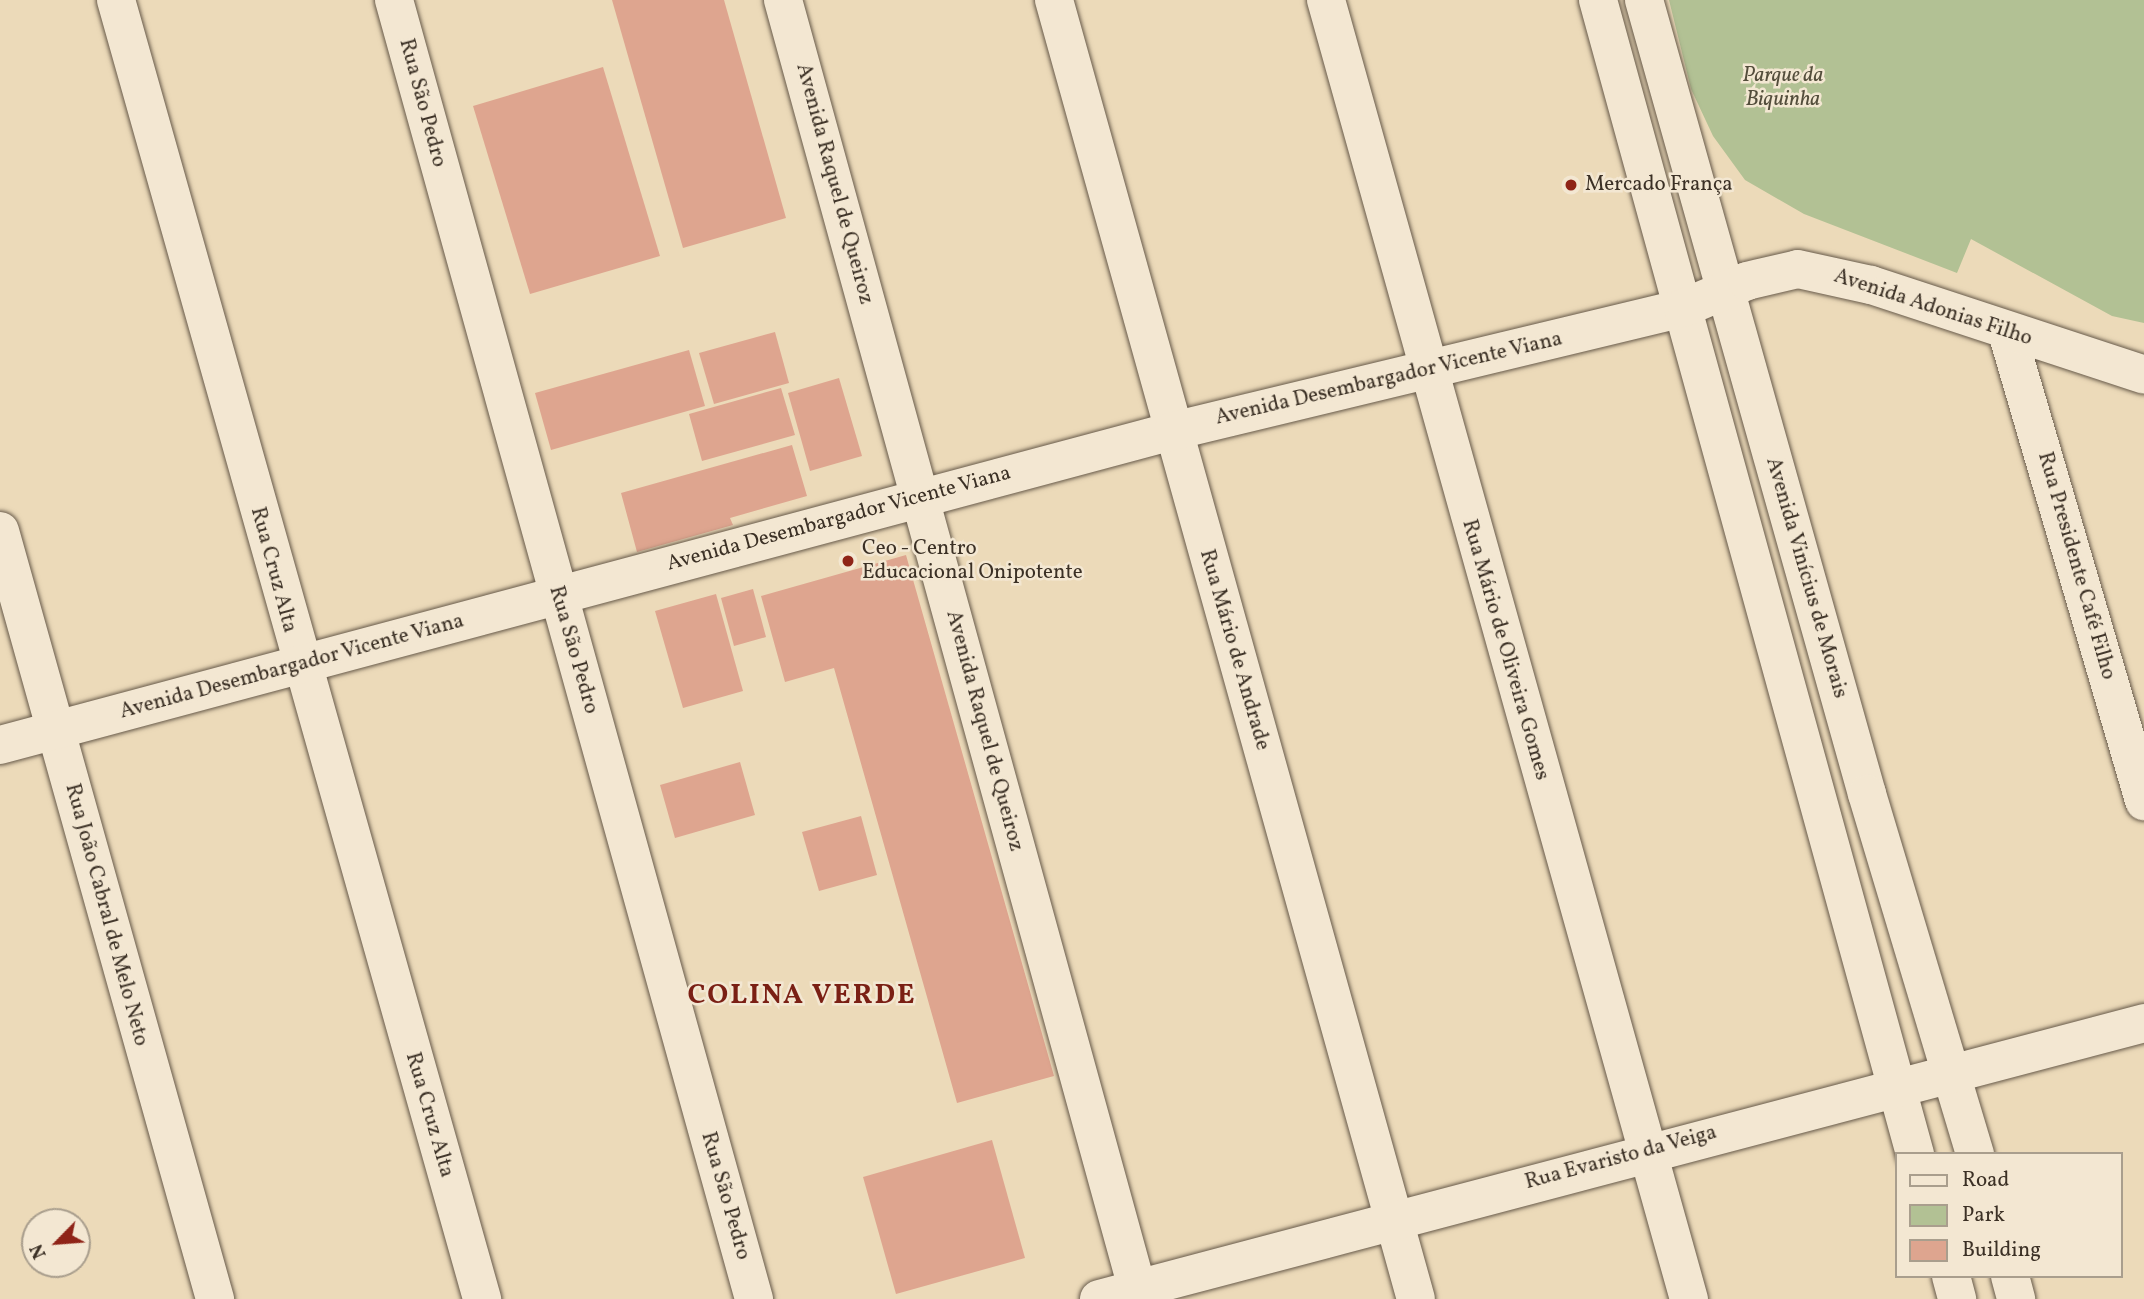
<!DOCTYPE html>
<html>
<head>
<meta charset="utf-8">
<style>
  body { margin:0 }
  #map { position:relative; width:2144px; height:1299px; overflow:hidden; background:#ecdab9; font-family:Vollkorn,serif }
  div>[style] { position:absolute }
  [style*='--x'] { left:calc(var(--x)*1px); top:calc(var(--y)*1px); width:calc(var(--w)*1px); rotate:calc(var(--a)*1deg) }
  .green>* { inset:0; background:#b2c194 }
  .building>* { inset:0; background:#dea58f }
  .roads { filter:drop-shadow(0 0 2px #675a4a) drop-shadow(0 0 2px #675a4a) }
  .minor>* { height:38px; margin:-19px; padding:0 19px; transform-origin:19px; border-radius:19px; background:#f3e7d2 }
  .dots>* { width:19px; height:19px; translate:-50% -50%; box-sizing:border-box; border:4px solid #f3e7d2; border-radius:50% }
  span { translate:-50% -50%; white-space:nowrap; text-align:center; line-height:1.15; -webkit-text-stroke:5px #f3e7d2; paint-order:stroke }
  .park-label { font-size:21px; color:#534d3b; font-style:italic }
  .street-label { font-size:21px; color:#3b3025 }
  .poi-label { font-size:21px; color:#3b3025 }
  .left { translate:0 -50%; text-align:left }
  .district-label { font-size:28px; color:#7a1f14; font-weight:700; letter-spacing:2px }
  .legend { position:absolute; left:1895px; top:1152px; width:228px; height:126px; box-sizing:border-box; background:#f3e7d2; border:2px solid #a99e8d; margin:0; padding:9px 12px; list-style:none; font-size:21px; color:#3b3025 }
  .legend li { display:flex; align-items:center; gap:14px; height:35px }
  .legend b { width:35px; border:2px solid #a99e8d }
  .north { position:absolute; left:21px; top:1208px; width:70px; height:70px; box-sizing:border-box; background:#f3e7d2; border:2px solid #a99e8d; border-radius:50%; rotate:245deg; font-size:19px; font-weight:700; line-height:28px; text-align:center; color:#3b3025 }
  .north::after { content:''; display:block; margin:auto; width:24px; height:32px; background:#8f2418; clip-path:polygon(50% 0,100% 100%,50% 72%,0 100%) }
</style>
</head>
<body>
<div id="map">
  <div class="green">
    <i style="clip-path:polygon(1669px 0,2144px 0,2144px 323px,2112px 316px,1971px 239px,1957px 273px,1804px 214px,1745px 180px,1713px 136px,1691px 89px)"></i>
  </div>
  <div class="building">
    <i style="clip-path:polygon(612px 0,724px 0,786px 218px,683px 248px)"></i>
    <i style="clip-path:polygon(603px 67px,660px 256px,530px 294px,473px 106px)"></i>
    <i style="clip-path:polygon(775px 332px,789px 383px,714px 404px,699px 353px)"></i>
    <i style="clip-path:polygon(689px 350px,705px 406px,551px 450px,535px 393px)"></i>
    <i style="clip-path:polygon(839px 378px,862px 456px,810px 471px,788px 393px)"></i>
    <i style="clip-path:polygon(781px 388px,795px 435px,702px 461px,689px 414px)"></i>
    <i style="clip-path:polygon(792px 445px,807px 496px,730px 518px,733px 525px,637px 552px,621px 493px)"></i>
    <i style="clip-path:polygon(906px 555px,1054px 1076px,957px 1103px,834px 668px,785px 682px,761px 596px)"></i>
    <i style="clip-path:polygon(753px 589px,766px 637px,734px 646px,721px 598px)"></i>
    <i style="clip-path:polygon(716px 594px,743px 691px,683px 708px,655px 611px)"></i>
    <i style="clip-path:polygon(740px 762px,755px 815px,675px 838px,660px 785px)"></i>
    <i style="clip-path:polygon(861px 816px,877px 875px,819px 891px,802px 832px)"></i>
    <i style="clip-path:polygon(992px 1140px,1025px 1258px,896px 1294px,863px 1177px)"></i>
  </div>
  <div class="roads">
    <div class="minor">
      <i style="--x:116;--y:0;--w:1350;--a:74.26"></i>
      <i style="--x:394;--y:0;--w:1348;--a:74.51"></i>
      <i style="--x:783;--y:0;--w:1347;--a:74.63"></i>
      <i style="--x:1054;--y:0;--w:1348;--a:74.43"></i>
      <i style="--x:1326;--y:0;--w:1349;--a:74.39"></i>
      <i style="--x:1598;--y:0;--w:1197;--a:74.64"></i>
      <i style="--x:1644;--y:0;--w:825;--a:74.31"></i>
      <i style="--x:1867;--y:794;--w:376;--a:73.3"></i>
      <i style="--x:2007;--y:332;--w:489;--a:73.7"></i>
      <i style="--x:0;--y:531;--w:798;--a:74.36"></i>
      <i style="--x:0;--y:745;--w:1214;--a:-14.99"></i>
      <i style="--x:1173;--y:431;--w:525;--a:-13.56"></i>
      <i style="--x:1683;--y:308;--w:69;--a:-22.9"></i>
      <i style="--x:1747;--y:281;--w:52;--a:-13.2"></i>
      <i style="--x:1798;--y:269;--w:75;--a:12.4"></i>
      <i style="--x:1871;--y:285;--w:287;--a:18.2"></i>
      <i style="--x:1951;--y:1276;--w:24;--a:75"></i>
      <i style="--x:2010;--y:1276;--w:24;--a:75"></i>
      <i style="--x:1099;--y:1299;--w:1081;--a:-14.79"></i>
    </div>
  </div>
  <div class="dots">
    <i style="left:1571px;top:185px;background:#8f2418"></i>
    <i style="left:848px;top:561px;background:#8f2418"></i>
  </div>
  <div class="park-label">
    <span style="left:1783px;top:88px">Parque da<br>Biquinha</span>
  </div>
  <div class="street-label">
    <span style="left:422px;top:103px;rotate:75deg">Rua São Pedro</span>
    <span style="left:834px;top:184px;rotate:75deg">Avenida Raquel de Queiroz</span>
    <span style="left:1933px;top:308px;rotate:18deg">Avenida Adonias Filho</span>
    <span style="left:1389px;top:379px;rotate:-13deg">Avenida Desembargador Vicente Viana</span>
    <span style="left:839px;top:519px;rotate:-15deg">Avenida Desembargador Vicente Viana</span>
    <span style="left:2076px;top:566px;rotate:74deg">Rua Presidente Café Filho</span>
    <span style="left:273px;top:570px;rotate:75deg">Rua Cruz Alta</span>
    <span style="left:1806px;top:578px;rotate:74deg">Avenida Vinícius de Morais</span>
    <span style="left:573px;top:650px;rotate:74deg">Rua São Pedro</span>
    <span style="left:1234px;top:650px;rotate:74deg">Rua Mário de Andrade</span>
    <span style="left:1505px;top:650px;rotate:74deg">Rua Mário de Oliveira Gomes</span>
    <span style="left:292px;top:667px;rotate:-15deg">Avenida Desembargador Vicente Viana</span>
    <span style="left:984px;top:731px;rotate:75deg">Avenida Raquel de Queiroz</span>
    <span style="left:106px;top:915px;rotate:75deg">Rua João Cabral de Melo Neto</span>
    <span style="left:429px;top:1115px;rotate:74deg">Rua Cruz Alta</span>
    <span style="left:1621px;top:1158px;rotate:-15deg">Rua Evaristo da Veiga</span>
    <span style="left:725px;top:1196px;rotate:74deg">Rua São Pedro</span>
  </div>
  <div class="poi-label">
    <span class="left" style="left:1585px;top:185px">Mercado França</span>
    <span class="left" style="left:862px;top:561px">Ceo - Centro<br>Educacional Onipotente</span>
  </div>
  <div class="district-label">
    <span style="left:802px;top:996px">COLINA VERDE</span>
  </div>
  <ul class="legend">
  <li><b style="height:9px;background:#f3e7d2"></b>Road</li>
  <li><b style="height:19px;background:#b2c194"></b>Park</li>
  <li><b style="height:19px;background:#dea58f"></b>Building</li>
  </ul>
  <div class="north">N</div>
</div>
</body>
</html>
